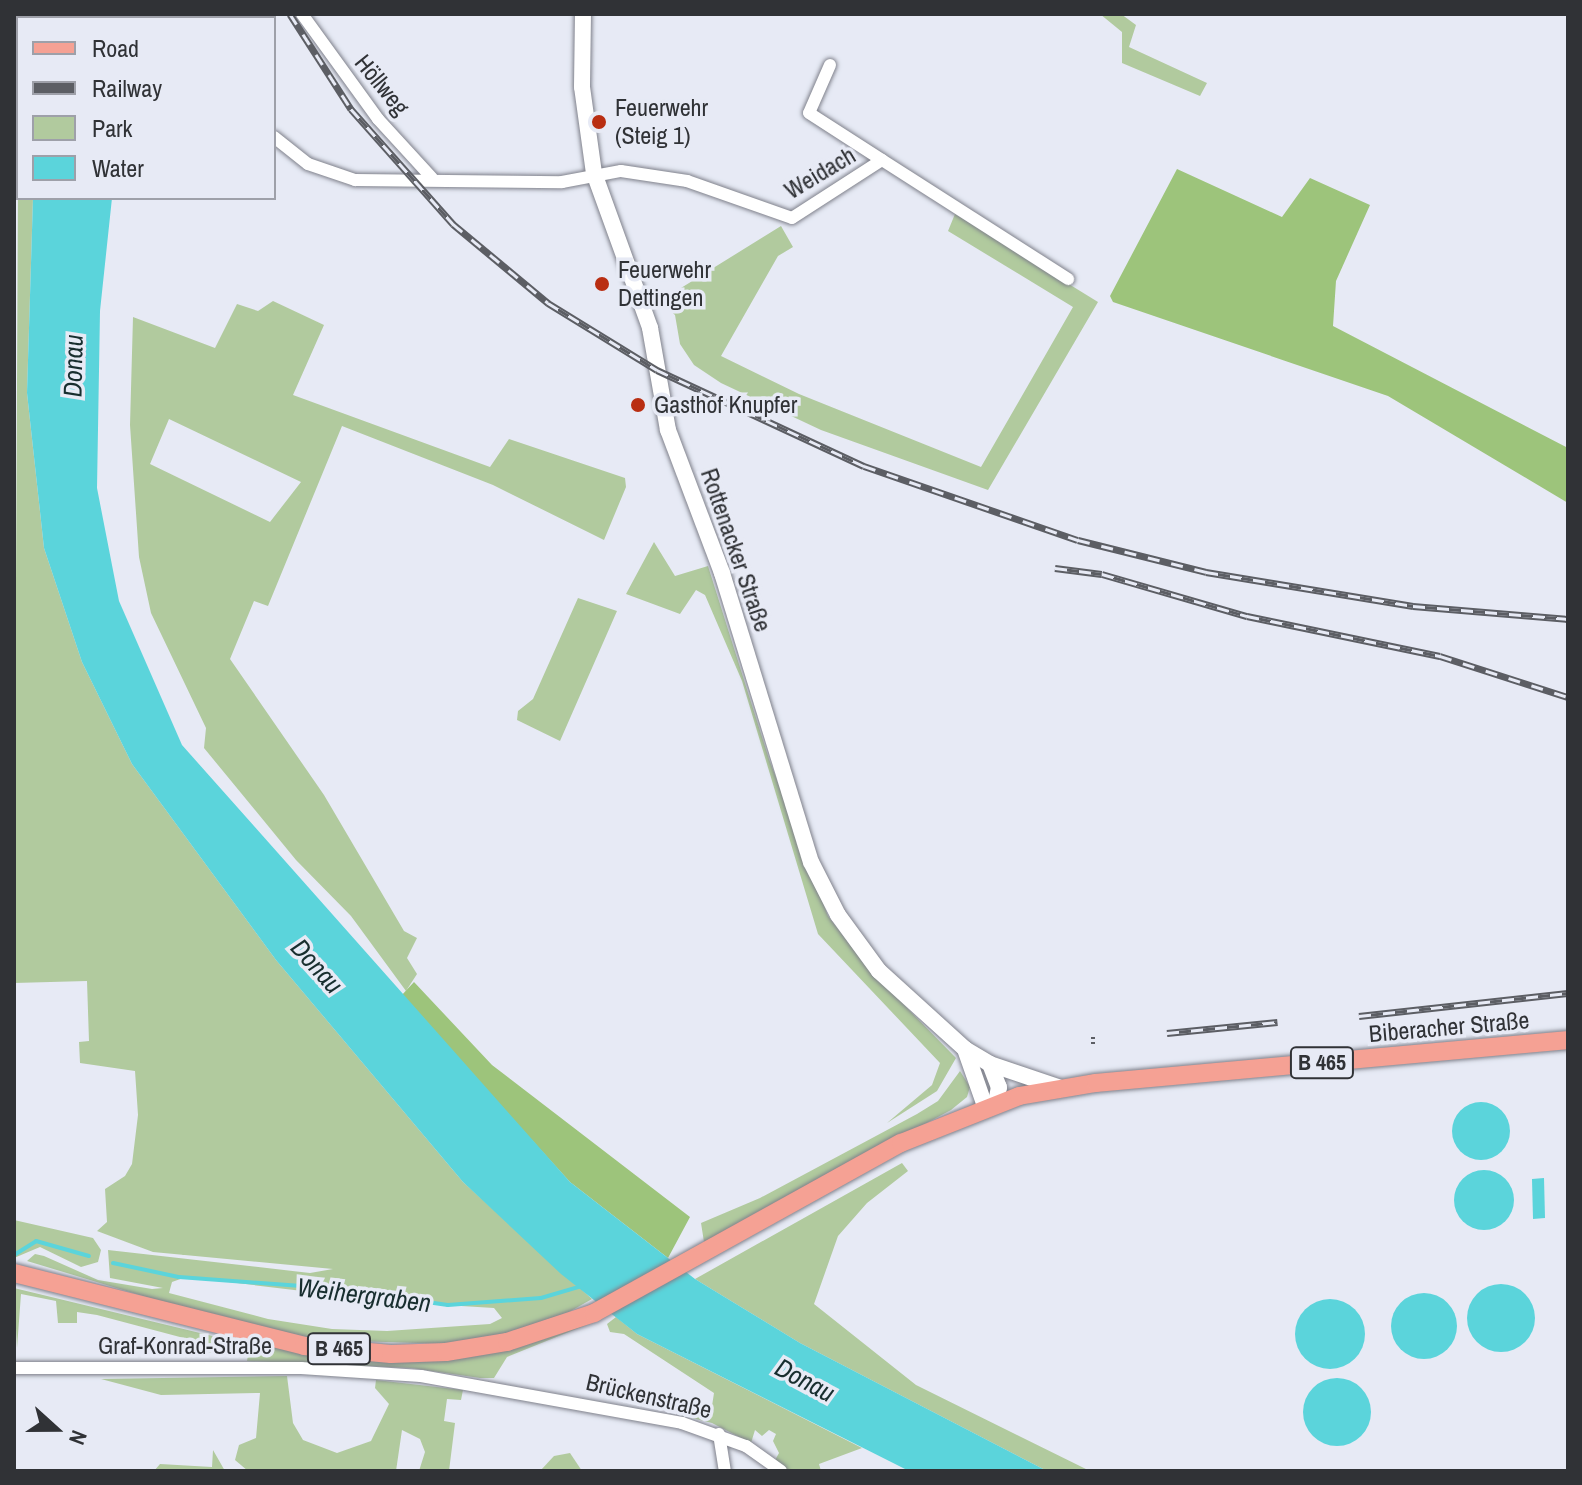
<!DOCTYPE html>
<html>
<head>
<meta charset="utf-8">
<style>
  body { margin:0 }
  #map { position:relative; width:1582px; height:1485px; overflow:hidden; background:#e7eaf5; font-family:"Archivo Narrow",sans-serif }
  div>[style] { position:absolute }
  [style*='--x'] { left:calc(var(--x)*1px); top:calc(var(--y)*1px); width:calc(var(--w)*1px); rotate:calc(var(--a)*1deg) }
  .green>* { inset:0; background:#b1ca9e }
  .forest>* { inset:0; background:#9dc47b }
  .water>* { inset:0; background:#5bd4db }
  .round { border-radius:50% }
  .stream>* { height:4px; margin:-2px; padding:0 2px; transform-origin:2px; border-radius:2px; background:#5bd4db }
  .roads { filter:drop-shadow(0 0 2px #7f818b) drop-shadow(0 0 2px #7f818b) }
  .street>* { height:12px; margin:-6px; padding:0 6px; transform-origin:6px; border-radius:6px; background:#fff }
  .secondary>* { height:16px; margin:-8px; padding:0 8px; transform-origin:8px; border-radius:8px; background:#fff }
  .primary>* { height:18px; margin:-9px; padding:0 9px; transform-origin:9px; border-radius:9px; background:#f5a194 }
  .rail>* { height:7px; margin-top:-3.5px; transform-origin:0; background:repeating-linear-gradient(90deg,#e7eaf5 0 12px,#5c5e64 0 24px); box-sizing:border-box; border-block:2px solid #5c5e64 }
  .dots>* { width:22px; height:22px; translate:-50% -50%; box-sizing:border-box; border:4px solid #e7eaf5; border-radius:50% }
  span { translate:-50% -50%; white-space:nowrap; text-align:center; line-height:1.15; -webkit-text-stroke:7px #e7eaf5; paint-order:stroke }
  .shield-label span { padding:2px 6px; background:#e7eaf5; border:2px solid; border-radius:6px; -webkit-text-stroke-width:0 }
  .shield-label { font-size:22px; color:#303236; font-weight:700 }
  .street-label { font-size:24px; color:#303236 }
  .poi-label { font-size:24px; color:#303236 }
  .left { translate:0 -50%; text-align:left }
  .water-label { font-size:26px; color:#182e2f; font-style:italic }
  .frame { position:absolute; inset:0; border:16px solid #303236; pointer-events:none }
  .legend { position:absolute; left:16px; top:16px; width:260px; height:184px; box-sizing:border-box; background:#e7eaf5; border:2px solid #9ea0a9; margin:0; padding:10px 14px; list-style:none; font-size:24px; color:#303236 }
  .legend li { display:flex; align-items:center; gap:16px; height:40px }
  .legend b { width:40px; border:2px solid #9ea0a9 }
  .north { position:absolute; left:16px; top:1389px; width:80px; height:80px; -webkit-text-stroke:6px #e7eaf5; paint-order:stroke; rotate:111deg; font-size:22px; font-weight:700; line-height:32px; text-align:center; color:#303236 }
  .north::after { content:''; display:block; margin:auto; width:28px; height:36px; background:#303236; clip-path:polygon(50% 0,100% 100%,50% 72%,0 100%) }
</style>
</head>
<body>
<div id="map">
  <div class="green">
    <i style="clip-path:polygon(1100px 14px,1121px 14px,1136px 25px,1129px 47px,1207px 83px,1200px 96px,1122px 63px,1122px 32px)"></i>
    <i style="clip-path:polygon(evenodd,18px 184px,18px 198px,33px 198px,27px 393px,44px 548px,82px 662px,132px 764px,276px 960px,463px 1182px,592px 1299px,569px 1312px,506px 1334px,451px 1344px,321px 1340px,206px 1315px,27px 1261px,35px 1254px,44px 1256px,98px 1280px,152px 1289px,163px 1288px,110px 1278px,108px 1250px,310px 1273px,333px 1269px,153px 1252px,97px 1231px,107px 1222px,105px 1189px,125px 1176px,132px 1164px,138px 1115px,135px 1071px,80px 1063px,79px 1042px,89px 1041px,87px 981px,14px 983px,18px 184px,186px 1277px,395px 1302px,494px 1308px,502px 1318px,490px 1324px,387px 1331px,332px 1329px,268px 1319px,169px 1293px,172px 1282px,186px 1277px)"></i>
    <i style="clip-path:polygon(955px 214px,1098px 302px,988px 490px,821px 430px,721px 383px,694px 365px,680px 344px,675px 315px,660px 301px,781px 226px,793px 247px,778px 256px,721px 356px,799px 394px,981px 467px,1073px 307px,948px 231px)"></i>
    <i style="clip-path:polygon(evenodd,273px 301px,324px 325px,293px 395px,490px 467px,509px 439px,625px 478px,626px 487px,604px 540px,493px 485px,342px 426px,268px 606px,254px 601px,230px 659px,324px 795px,404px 931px,417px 938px,407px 958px,417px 974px,406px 991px,351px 916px,296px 860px,204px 748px,206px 728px,151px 613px,139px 557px,130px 425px,133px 317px,215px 348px,237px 304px,258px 311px,273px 301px,169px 419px,301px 482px,270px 522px,150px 464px,169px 419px)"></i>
    <i style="clip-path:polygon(654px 542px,675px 576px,708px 566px,769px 759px,828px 916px,868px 968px,956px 1058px,937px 1091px,887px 1123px,932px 1085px,940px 1063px,818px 934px,742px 681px,705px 595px,696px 590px,680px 614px,626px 594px)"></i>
    <i style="clip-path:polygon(578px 598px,617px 611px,560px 741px,517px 720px,518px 711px,533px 699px)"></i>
    <i style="clip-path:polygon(960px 1071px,970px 1087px,967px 1097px,951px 1110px,704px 1242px,701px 1223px,760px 1198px,917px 1114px,938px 1101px)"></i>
    <i style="clip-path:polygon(902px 1163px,908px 1171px,867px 1203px,838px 1236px,814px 1304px,916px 1385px,1090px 1471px,1047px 1471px,800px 1343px,695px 1279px)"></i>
    <i style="clip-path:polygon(14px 1220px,93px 1238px,101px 1250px,98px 1262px,81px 1267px,40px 1247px,14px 1258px)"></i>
    <i style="clip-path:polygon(14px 1288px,229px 1340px,379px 1362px,484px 1354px,596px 1321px,507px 1357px,494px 1378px,480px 1378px,411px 1368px,247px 1361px,248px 1355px,203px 1352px,195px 1341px,97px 1315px,77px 1312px,77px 1323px,58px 1323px,56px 1301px,21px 1294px,17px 1348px)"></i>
    <i style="clip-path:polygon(616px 1317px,637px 1334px,862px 1448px,819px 1464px,821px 1471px,786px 1471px,774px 1462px,779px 1453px,773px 1441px,776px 1434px,769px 1430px,762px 1436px,755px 1430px,751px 1443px,712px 1423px,680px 1415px,684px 1401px,712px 1406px,714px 1393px,624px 1334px,610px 1332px,607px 1324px)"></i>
    <i style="clip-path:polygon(287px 1376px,293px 1423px,303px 1440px,337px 1453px,371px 1441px,389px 1404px,375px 1388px,376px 1380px,463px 1390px,461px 1400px,447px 1399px,444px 1421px,455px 1423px,449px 1471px,419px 1471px,425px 1452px,420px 1439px,402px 1430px,396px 1471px,248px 1471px,235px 1460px,239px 1445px,256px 1438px,260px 1393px,161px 1395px,101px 1379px)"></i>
    <i style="clip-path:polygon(213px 1450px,225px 1471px,154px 1471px,160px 1464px,212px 1467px)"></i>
    <i style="clip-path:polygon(570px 1453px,582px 1471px,540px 1471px,554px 1456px)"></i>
  </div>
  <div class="forest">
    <i style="clip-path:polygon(1177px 169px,1282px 217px,1310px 178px,1370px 205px,1336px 281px,1333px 326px,1568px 448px,1568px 503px,1388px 396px,1113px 302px,1110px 296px)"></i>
    <i style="clip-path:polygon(414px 982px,492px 1065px,690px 1217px,668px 1258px,570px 1182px,401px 996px)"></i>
  </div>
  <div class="water">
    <i style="clip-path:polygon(33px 198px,112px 198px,100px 311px,97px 488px,119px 601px,182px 745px,570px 1182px,695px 1279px,800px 1343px,1047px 1471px,909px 1471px,637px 1334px,561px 1274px,463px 1182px,276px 960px,132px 764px,82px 662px,44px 548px,27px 393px)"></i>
    <i class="round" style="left:1452px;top:1102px;width:58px;height:58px"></i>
    <i class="round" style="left:1454px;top:1170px;width:60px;height:60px"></i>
    <i style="clip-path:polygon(1544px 1178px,1545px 1218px,1533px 1219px,1532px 1179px)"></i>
    <i class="round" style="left:1467px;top:1284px;width:68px;height:68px"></i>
    <i class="round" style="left:1391px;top:1293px;width:66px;height:66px"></i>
    <i class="round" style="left:1295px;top:1299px;width:70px;height:70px"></i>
    <i class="round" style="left:1303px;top:1378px;width:68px;height:68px"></i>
  </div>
  <div class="stream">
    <i style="--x:14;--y:1255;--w:26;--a:-32"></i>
    <i style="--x:36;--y:1241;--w:55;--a:15.8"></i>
    <i style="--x:113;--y:1263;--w:67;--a:12"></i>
    <i style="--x:179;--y:1277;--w:150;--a:4.2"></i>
    <i style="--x:329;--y:1288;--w:120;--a:8.1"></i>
    <i style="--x:448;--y:1305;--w:93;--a:-4.3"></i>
    <i style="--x:541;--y:1298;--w:43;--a:-16.3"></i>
  </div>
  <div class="roads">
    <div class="street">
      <i style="--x:302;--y:14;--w:130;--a:54.1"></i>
      <i style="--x:378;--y:119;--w:80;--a:47.5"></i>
      <i style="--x:14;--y:49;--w:4;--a:0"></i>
      <i style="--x:830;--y:65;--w:52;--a:113.6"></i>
      <i style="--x:809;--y:113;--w:87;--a:32.8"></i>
      <i style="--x:274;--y:137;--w:43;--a:38.5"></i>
      <i style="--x:308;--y:164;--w:50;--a:18.8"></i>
      <i style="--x:355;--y:180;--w:207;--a:0.6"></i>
      <i style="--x:562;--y:182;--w:60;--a:-10.6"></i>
      <i style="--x:621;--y:171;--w:67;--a:8.6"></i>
      <i style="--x:687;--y:181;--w:111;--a:19.4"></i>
      <i style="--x:792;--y:218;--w:107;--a:-32.8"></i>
      <i style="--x:882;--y:160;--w:221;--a:32.6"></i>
      <i style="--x:14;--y:1368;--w:287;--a:0"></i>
      <i style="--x:301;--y:1368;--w:120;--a:3.8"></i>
      <i style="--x:421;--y:1376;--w:265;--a:10.2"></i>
      <i style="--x:682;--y:1423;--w:68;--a:19.8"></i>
      <i style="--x:746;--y:1446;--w:43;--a:35.5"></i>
      <i style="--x:719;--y:1434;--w:37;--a:81"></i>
    </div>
    <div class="secondary">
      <i style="--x:583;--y:14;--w:73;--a:90.8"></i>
      <i style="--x:582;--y:87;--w:87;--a:82.1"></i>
      <i style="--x:594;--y:173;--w:165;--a:70.1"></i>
      <i style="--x:650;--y:328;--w:104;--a:80"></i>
      <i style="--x:668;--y:430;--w:153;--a:69.3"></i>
      <i style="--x:722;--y:573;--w:302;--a:72.9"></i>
      <i style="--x:811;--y:862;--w:59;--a:63"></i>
      <i style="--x:838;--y:915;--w:69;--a:53.8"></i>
      <i style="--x:879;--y:971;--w:116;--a:42.2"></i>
      <i style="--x:965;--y:1049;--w:29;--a:31"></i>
      <i style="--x:990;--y:1064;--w:25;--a:69"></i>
      <i style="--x:999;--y:1087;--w:16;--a:101"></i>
      <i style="--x:965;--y:1049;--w:60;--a:70.7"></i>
      <i style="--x:990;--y:1064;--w:75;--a:18.7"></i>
    </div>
    <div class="primary">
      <i style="--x:14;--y:1273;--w:299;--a:14.1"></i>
      <i style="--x:304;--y:1346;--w:87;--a:5.3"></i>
      <i style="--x:391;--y:1354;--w:55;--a:-2.1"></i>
      <i style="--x:446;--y:1352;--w:62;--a:-9.3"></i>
      <i style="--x:507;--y:1342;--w:92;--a:-18.4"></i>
      <i style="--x:594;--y:1313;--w:351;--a:-29"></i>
      <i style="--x:901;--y:1143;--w:127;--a:-21.7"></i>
      <i style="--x:1019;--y:1096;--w:78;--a:-9.6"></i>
      <i style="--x:1096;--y:1083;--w:474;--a:-5.2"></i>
    </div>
  </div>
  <div class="rail">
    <i style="--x:290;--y:14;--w:113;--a:57.3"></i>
    <i style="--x:351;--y:109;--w:154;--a:48.4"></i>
    <i style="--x:453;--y:224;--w:124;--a:39.7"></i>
    <i style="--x:548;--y:303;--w:128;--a:31.6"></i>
    <i style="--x:657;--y:370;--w:228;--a:24.9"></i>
    <i style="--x:864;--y:466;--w:226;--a:19.1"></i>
    <i style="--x:1078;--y:540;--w:132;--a:14"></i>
    <i style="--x:1206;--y:572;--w:210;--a:9.3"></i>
    <i style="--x:1413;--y:606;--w:156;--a:4.8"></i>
    <i style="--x:1055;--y:568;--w:47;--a:7.3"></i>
    <i style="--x:1102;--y:574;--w:151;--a:16.2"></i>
    <i style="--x:1247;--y:616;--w:197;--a:11.7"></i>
    <i style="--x:1440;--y:656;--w:134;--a:17.8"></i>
    <i style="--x:1359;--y:1016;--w:210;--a:-6.3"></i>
    <i style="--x:1167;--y:1033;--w:111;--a:-5.7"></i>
    <i style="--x:1091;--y:1040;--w:4;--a:0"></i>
  </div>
  <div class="dots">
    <i style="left:599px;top:122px;background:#b92e12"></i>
    <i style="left:602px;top:284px;background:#b92e12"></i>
    <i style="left:638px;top:405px;background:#b92e12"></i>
  </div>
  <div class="shield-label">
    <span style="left:1322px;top:1063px">B 465</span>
    <span style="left:339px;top:1349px">B 465</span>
  </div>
  <div class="street-label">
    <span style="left:382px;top:85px;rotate:51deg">Höllweg</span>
    <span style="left:820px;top:173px;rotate:-31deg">Weidach</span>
    <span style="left:736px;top:550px;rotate:71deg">Rottenacker Straße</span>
    <span style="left:1449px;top:1027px;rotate:-5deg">Biberacher Straße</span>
    <span style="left:185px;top:1346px">Graf-Konrad-Straße</span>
    <span style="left:649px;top:1396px;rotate:13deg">Brückenstraße</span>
  </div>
  <div class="poi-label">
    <span class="left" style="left:615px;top:122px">Feuerwehr<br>(Steig 1)</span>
    <span class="left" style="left:618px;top:284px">Feuerwehr<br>Dettingen</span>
    <span class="left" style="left:654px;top:405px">Gasthof Knupfer</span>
  </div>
  <div class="water-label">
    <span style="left:73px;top:366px;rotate:-89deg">Donau</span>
    <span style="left:317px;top:966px;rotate:48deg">Donau</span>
    <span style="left:364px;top:1295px;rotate:7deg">Weihergraben</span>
    <span style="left:805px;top:1380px;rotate:28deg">Donau</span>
  </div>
  <div class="frame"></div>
  <ul class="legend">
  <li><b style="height:10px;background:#f5a194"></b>Road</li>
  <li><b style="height:10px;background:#5c5e64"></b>Railway</li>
  <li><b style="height:22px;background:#b1ca9e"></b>Park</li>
  <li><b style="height:22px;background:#5bd4db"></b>Water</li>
  </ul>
  <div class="north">N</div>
</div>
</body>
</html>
